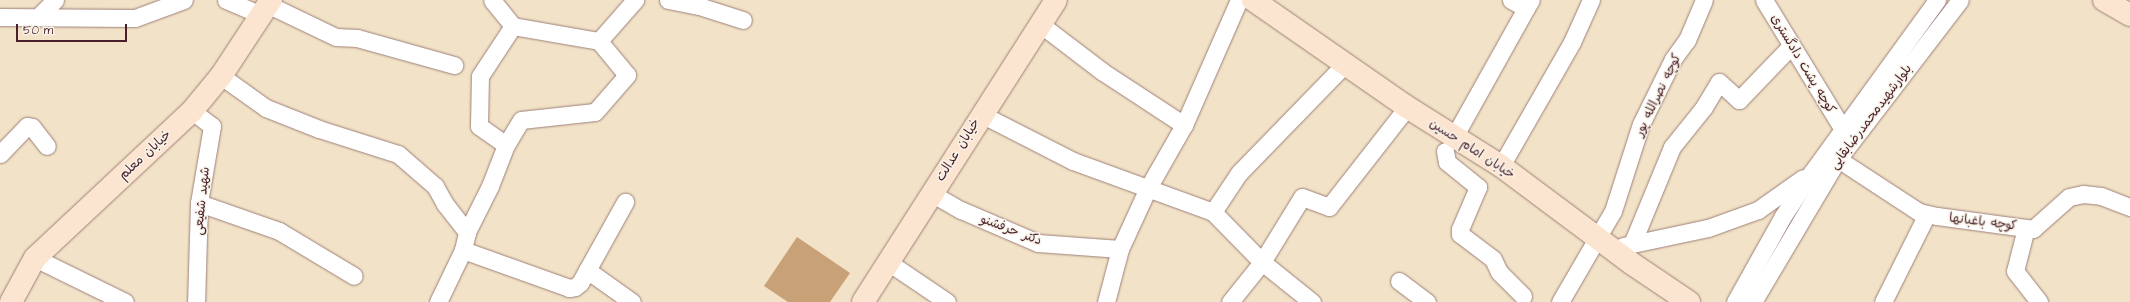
<!DOCTYPE html>
<html>
<head>
<meta charset="utf-8">
<style>
  body { margin:0 }
  #map { position:relative; width:2130px; height:302px; overflow:hidden; background:#f2e2c7; font-family:"Architects Daughter","Playpen Sans Arabic",sans-serif }
  div>[style] { position:absolute }
  [style*='--x'] { left:calc(var(--x)*1px); top:calc(var(--y)*1px); width:calc(var(--w)*1px); rotate:calc(var(--a)*1deg) }
  .building>* { inset:0; background:#c9a177 }
  .roads { filter:drop-shadow(0 0 1px #9e8079) drop-shadow(0 0 1px #9e8079) }
  .street>* { height:17px; margin:-8.5px; padding:0 8.5px; transform-origin:8.5px; border-radius:8.5px; background:#fff }
  .secondary>* { height:22px; margin:-11px; padding:0 11px; transform-origin:11px; border-radius:11px; background:#fce5d0 }
  span { translate:-50% -50%; white-space:nowrap; text-align:center; line-height:1.15; -webkit-text-stroke:3px #f7f3e8; paint-order:stroke }
  .street-label { font-size:13px; color:#4a1f2b }
  .scale { position:absolute; left:16px; top:24px; width:111px; height:18px; box-sizing:border-box; border:2px solid #4a1f2b; border-top:0; padding-left:5px; font-size:12px; line-height:14px; white-space:nowrap; color:#4a1f2b; -webkit-text-stroke:3px #f7f3e8; paint-order:stroke }
</style>
</head>
<body>
<div id="map">
  <div class="building">
    <i style="clip-path:polygon(797px 237px,850px 273px,830px 302px,788px 302px,764px 286px)"></i>
  </div>
  <div class="roads">
    <div class="street">
      <i style="--x:226;--y:0;--w:38;--a:23"></i>
      <i style="--x:668;--y:0;--w:32;--a:11"></i>
      <i style="--x:699;--y:6;--w:46;--a:17.7"></i>
      <i style="--x:1511;--y:0;--w:17;--a:28"></i>
      <i style="--x:1526;--y:8;--w:9;--a:-58"></i>
      <i style="--x:1764;--y:0;--w:150;--a:58.6"></i>
      <i style="--x:267;--y:4;--w:76;--a:25.6"></i>
      <i style="--x:336;--y:37;--w:21;--a:3"></i>
      <i style="--x:357;--y:38;--w:101;--a:15.6"></i>
      <i style="--x:0;--y:17;--w:135;--a:0.4"></i>
      <i style="--x:135;--y:18;--w:52;--a:-20.2"></i>
      <i style="--x:38;--y:17;--w:24;--a:-45"></i>
      <i style="--x:1040;--y:24;--w:79;--a:37.3"></i>
      <i style="--x:1103;--y:72;--w:97;--a:33.2"></i>
      <i style="--x:599;--y:41;--w:55;--a:-48.7"></i>
      <i style="--x:221;--y:76;--w:55;--a:35.4"></i>
      <i style="--x:266;--y:108;--w:57;--a:21.6"></i>
      <i style="--x:319;--y:129;--w:83;--a:17.6"></i>
      <i style="--x:398;--y:154;--w:49;--a:40.9"></i>
      <i style="--x:435;--y:186;--w:21;--a:61"></i>
      <i style="--x:445;--y:204;--w:36;--a:52"></i>
      <i style="--x:192;--y:111;--w:25;--a:37"></i>
      <i style="--x:212;--y:126;--w:78;--a:99.6"></i>
      <i style="--x:199;--y:203;--w:99;--a:91.7"></i>
      <i style="--x:981;--y:114;--w:103;--a:27.1"></i>
      <i style="--x:1073;--y:161;--w:149;--a:20"></i>
      <i style="--x:1213;--y:212;--w:70;--a:45.6"></i>
      <i style="--x:1262;--y:262;--w:64;--a:38.7"></i>
      <i style="--x:1454;--y:137;--w:148;--a:-60.8"></i>
      <i style="--x:506;--y:145;--w:33;--a:-145"></i>
      <i style="--x:479;--y:126;--w:50;--a:-88.9"></i>
      <i style="--x:480;--y:76;--w:60;--a:-56.6"></i>
      <i style="--x:1445;--y:151;--w:11;--a:80"></i>
      <i style="--x:1447;--y:162;--w:40;--a:39"></i>
      <i style="--x:1478;--y:187;--w:46;--a:113.2"></i>
      <i style="--x:1460;--y:229;--w:5;--a:90"></i>
      <i style="--x:1460;--y:234;--w:41;--a:37.1"></i>
      <i style="--x:1493;--y:259;--w:14;--a:65"></i>
      <i style="--x:1499;--y:272;--w:34;--a:45"></i>
      <i style="--x:0;--y:154;--w:39;--a:-46"></i>
      <i style="--x:27;--y:126;--w:5;--a:11"></i>
      <i style="--x:32;--y:127;--w:24;--a:52"></i>
      <i style="--x:1838;--y:159;--w:97;--a:33.2"></i>
      <i style="--x:1919;--y:212;--w:18;--a:13"></i>
      <i style="--x:1937;--y:216;--w:97;--a:7.7"></i>
      <i style="--x:2033;--y:229;--w:48;--a:-41.6"></i>
      <i style="--x:2069;--y:197;--w:14;--a:-12"></i>
      <i style="--x:2083;--y:194;--w:18;--a:6"></i>
      <i style="--x:2101;--y:196;--w:31;--a:21"></i>
      <i style="--x:1501;--y:166;--w:143;--a:-60.2"></i>
      <i style="--x:1572;--y:42;--w:46;--a:-65.7"></i>
      <i style="--x:931;--y:193;--w:34;--a:30"></i>
      <i style="--x:961;--y:210;--w:84;--a:23.2"></i>
      <i style="--x:1038;--y:243;--w:82;--a:4.2"></i>
      <i style="--x:199;--y:203;--w:85;--a:19.3"></i>
      <i style="--x:279;--y:231;--w:87;--a:31"></i>
      <i style="--x:1213;--y:212;--w:47;--a:-56.3"></i>
      <i style="--x:1239;--y:173;--w:152;--a:-45.8"></i>
      <i style="--x:2026;--y:228;--w:44;--a:104.3"></i>
      <i style="--x:2015;--y:271;--w:39;--a:52"></i>
      <i style="--x:1632;--y:244;--w:105;--a:-67.6"></i>
      <i style="--x:1672;--y:147;--w:51;--a:-51.3"></i>
      <i style="--x:1704;--y:107;--w:29;--a:-59"></i>
      <i style="--x:1719;--y:82;--w:27;--a:42"></i>
      <i style="--x:1739;--y:100;--w:75;--a:-46.1"></i>
      <i style="--x:1623;--y:246;--w:87;--a:-12"></i>
      <i style="--x:1708;--y:228;--w:53;--a:-19.8"></i>
      <i style="--x:1758;--y:210;--w:55;--a:-35.4"></i>
      <i style="--x:463;--y:250;--w:113;--a:19.7"></i>
      <i style="--x:569;--y:288;--w:6;--a:-9"></i>
      <i style="--x:575;--y:287;--w:6;--a:-39"></i>
      <i style="--x:580;--y:283;--w:93;--a:-60.9"></i>
      <i style="--x:35;--y:258;--w:100;--a:26.1"></i>
      <i style="--x:888;--y:262;--w:71;--a:34.1"></i>
      <i style="--x:587;--y:270;--w:55;--a:35.4"></i>
      <i style="--x:1399;--y:281;--w:35;--a:37"></i>
      <i style="--x:438;--y:302;--w:58;--a:-64.3"></i>
      <i style="--x:463;--y:250;--w:18;--a:-77"></i>
      <i style="--x:467;--y:232;--w:51;--a:-63.4"></i>
      <i style="--x:490;--y:186;--w:44;--a:-68.7"></i>
      <i style="--x:506;--y:145;--w:29;--a:-59"></i>
      <i style="--x:521;--y:120;--w:74;--a:-6.2"></i>
      <i style="--x:595;--y:112;--w:49;--a:-49.1"></i>
      <i style="--x:627;--y:75;--w:44;--a:-129.5"></i>
      <i style="--x:599;--y:41;--w:87;--a:-170.1"></i>
      <i style="--x:513;--y:26;--w:33;--a:-129"></i>
      <i style="--x:1106;--y:302;--w:55;--a:-75.2"></i>
      <i style="--x:1120;--y:249;--w:67;--a:-65.3"></i>
      <i style="--x:1148;--y:188;--w:73;--a:-60.3"></i>
      <i style="--x:1184;--y:125;--w:137;--a:-66.3"></i>
      <i style="--x:1230;--y:302;--w:51;--a:-51.3"></i>
      <i style="--x:1262;--y:262;--w:76;--a:-58.4"></i>
      <i style="--x:1302;--y:197;--w:29;--a:20"></i>
      <i style="--x:1329;--y:207;--w:127;--a:-52"></i>
      <i style="--x:1560;--y:302;--w:105;--a:-59.8"></i>
      <i style="--x:1613;--y:211;--w:91;--a:-72.2"></i>
      <i style="--x:1641;--y:124;--w:72;--a:-63.8"></i>
      <i style="--x:1673;--y:59;--w:24;--a:-54"></i>
      <i style="--x:1687;--y:40;--w:43;--a:-67"></i>
      <i style="--x:1735;--y:302;--w:98;--a:-60.8"></i>
      <i style="--x:1783;--y:216;--w:53;--a:-56.6"></i>
      <i style="--x:1812;--y:172;--w:213;--a:-54"></i>
      <i style="--x:1753;--y:302;--w:166;--a:-59.3"></i>
      <i style="--x:1838;--y:159;--w:200;--a:-52.5"></i>
      <i style="--x:1883;--y:302;--w:98;--a:-63.4"></i>
    </div>
    <div class="secondary">
      <i style="--x:1253;--y:0;--w:188;--a:34.8"></i>
      <i style="--x:1407;--y:107;--w:111;--a:32.1"></i>
      <i style="--x:1501;--y:166;--w:162;--a:36.7"></i>
      <i style="--x:1631;--y:263;--w:70;--a:33.9"></i>
      <i style="--x:2104;--y:0;--w:30;--a:30"></i>
      <i style="--x:11;--y:302;--w:50;--a:-61.4"></i>
      <i style="--x:35;--y:258;--w:215;--a:-43.1"></i>
      <i style="--x:192;--y:111;--w:45;--a:-50.4"></i>
      <i style="--x:221;--y:76;--w:91;--a:-56.7"></i>
      <i style="--x:863;--y:302;--w:358;--a:-57.4"></i>
    </div>
  </div>
  <div class="street-label">
    <span style="left:1803px;top:64px;rotate:59deg">کوچه پشت دادگستری</span>
    <span style="left:1658px;top:95px;rotate:-64deg">کوچه نصرالله پور</span>
    <span style="left:1871px;top:117px;rotate:-53deg">بلوارشهیدمحمدرضابقایی</span>
    <span style="left:1472px;top:149px;rotate:33deg">خیابان امام حسین</span>
    <span style="left:958px;top:150px;rotate:-58deg">خیابان عدالت</span>
    <span style="left:145px;top:155px;rotate:-43deg">خیابان معلم</span>
    <span style="left:202px;top:201px;rotate:-84deg">شهید شفیعی</span>
    <span style="left:1983px;top:222px;rotate:7deg">کوچه باغبانها</span>
    <span style="left:1011px;top:230px;rotate:21deg">دکتر حرفشنو</span>
  </div>
  <div class="scale">50 m</div>
</div>
</body>
</html>
